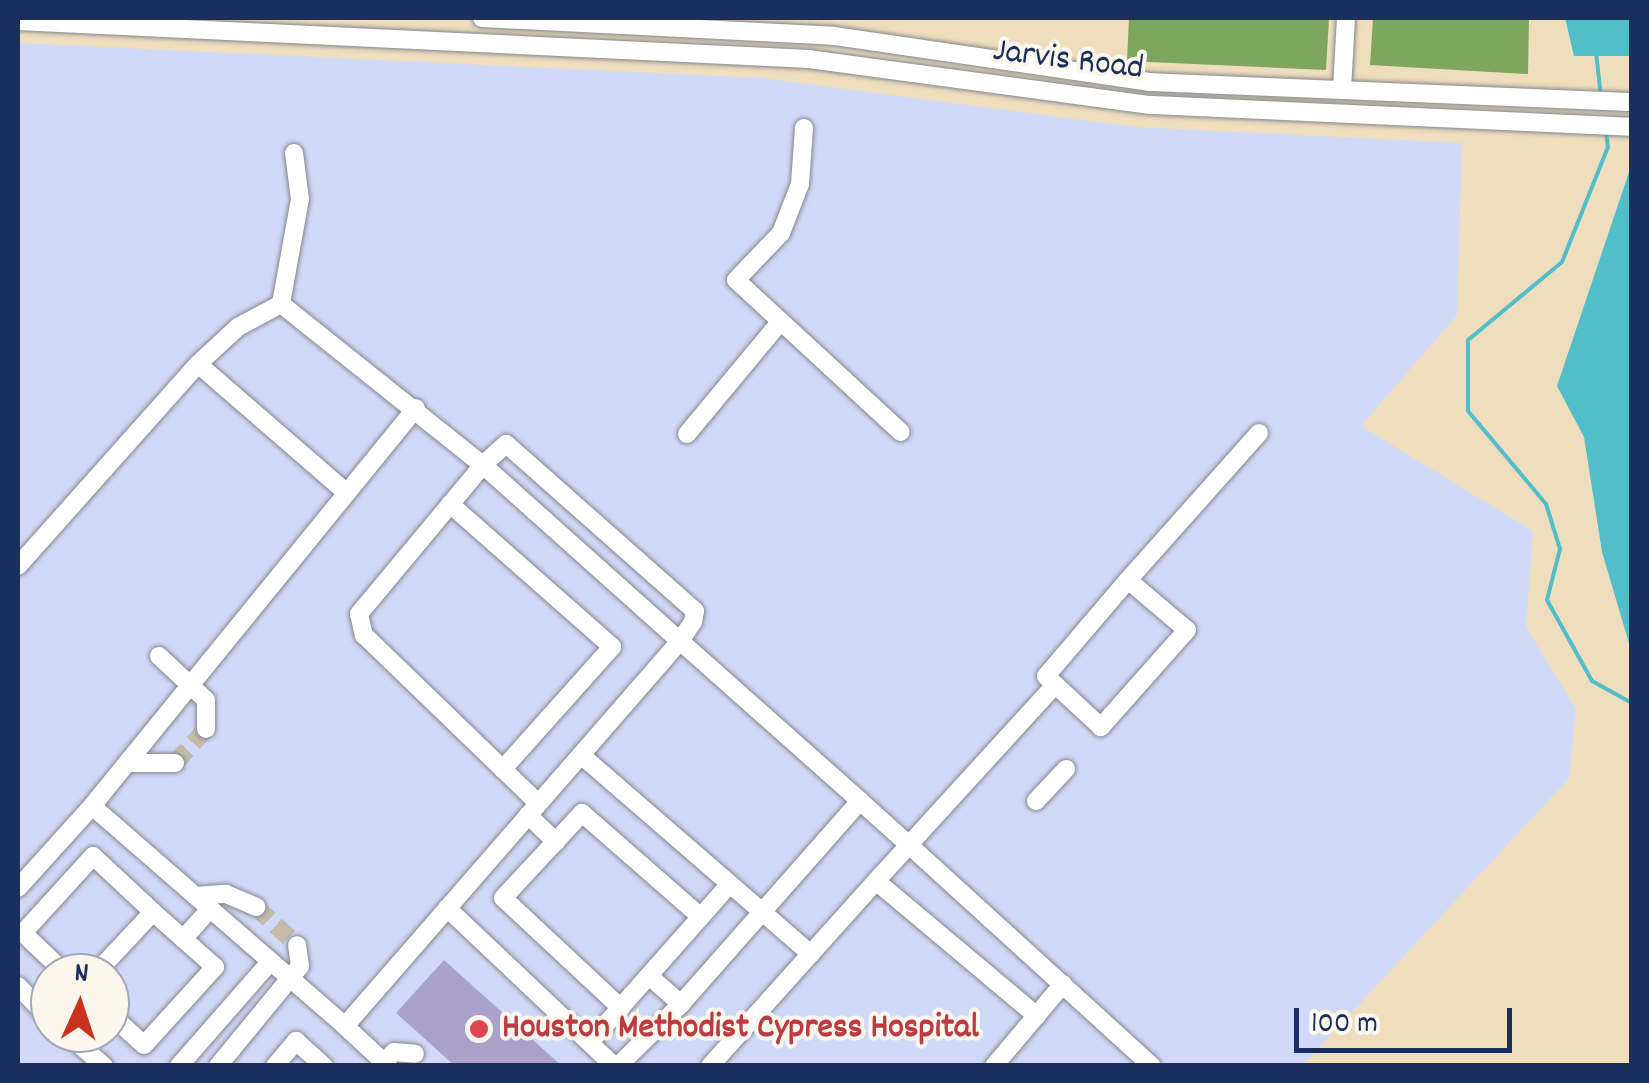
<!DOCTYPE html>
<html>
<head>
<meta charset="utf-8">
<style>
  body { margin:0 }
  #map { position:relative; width:1649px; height:1083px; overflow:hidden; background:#eedebe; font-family:Dekko,sans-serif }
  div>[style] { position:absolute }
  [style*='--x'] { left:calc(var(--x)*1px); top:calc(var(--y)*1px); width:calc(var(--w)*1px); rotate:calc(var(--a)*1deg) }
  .built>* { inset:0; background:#d1d9f9 }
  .forest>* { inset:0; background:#7ea65e }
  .water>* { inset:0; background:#51bec9 }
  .stream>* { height:4px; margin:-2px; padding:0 2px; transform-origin:2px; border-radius:2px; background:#51bec9 }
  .building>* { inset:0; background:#aba2cc }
  .minor-tunnel>* { height:18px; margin-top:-9px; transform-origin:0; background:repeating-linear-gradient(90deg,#c4bbab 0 18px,transparent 0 27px) }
  .roads { filter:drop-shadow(0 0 2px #84868e) drop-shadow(0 0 2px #84868e) }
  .minor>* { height:18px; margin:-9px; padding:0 9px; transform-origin:9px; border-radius:9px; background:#fff }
  .dots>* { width:28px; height:28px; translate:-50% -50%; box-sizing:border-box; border:5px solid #fbf7ec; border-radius:50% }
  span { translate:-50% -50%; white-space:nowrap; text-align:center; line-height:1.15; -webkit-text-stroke:8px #fbf7ec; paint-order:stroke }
  .street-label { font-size:35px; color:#1b2f5e }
  .health-label { font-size:35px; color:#be3a42; font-weight:700 }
  .left { translate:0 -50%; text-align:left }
  .frame { position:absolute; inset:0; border:20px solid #1b2f5e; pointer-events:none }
  .north { position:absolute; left:30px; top:953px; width:100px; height:100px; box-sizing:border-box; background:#fbf7ec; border:2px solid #a1a7b3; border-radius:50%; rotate:3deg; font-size:28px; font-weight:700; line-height:40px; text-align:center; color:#1b2f5e }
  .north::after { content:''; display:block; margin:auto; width:35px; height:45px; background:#c8321e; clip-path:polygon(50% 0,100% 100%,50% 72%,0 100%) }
  .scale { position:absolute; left:1294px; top:1008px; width:218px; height:45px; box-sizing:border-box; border:5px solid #1b2f5e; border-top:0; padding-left:12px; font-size:30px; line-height:35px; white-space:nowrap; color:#1b2f5e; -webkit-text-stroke:8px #fbf7ec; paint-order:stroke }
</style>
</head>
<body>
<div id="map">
  <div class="built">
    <i style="clip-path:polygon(evenodd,18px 43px,762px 78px,1136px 127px,1462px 143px,1457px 315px,1361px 426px,1533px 531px,1526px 627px,1576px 709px,1569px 778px,1303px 1065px,18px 1066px,18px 43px,50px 973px,110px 973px,110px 1033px,50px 1033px,50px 973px)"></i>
  </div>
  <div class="forest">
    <i style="clip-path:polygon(1129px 18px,1329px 18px,1326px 70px,1127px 61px)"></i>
    <i style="clip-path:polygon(1529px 18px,1528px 74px,1370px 65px,1373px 19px)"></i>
  </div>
  <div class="water">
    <i style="clip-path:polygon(1565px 18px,1631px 18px,1631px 56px,1574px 56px)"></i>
    <i style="clip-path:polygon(1631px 166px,1632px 166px,1631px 650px,1602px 552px,1584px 437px,1557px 386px)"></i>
  </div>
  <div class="stream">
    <i style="--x:1596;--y:52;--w:45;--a:83.7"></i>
    <i style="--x:1606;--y:131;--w:16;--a:83"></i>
    <i style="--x:1608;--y:147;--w:124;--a:111.8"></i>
    <i style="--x:1562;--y:262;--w:122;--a:140.3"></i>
    <i style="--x:1468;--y:340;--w:71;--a:90"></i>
    <i style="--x:1468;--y:411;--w:121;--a:50"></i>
    <i style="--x:1546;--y:504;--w:47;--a:72.7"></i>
    <i style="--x:1560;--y:549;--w:53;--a:104.3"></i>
    <i style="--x:1547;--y:600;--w:93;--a:60.9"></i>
    <i style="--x:1592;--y:681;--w:46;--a:28.8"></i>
  </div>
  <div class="building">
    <i style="clip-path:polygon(444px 960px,562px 1066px,455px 1066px,396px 1013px)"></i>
  </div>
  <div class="minor-tunnel">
    <i style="--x:175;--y:763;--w:46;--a:-47.6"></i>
    <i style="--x:256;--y:907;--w:56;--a:42.8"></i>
  </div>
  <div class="roads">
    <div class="minor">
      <i style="--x:482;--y:18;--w:352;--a:2.9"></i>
      <i style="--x:834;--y:36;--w:318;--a:8.3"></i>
      <i style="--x:1149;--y:82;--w:483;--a:2.4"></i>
      <i style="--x:18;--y:21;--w:792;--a:2.75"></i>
      <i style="--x:809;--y:59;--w:345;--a:7.7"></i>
      <i style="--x:1151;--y:105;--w:482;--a:2.6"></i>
      <i style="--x:1342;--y:89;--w:71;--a:-86.8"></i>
      <i style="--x:804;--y:128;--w:56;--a:94.1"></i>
      <i style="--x:800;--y:184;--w:53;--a:111.2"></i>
      <i style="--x:781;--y:233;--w:65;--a:133.8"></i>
      <i style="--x:736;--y:280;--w:224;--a:42.7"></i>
      <i style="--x:294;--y:153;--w:46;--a:82.6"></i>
      <i style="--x:300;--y:199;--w:107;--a:100.3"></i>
      <i style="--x:281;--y:304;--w:258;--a:38.6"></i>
      <i style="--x:483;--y:465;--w:194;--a:129.8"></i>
      <i style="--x:359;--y:614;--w:22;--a:77"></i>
      <i style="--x:364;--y:635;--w:242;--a:44"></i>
      <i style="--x:198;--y:364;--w:196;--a:40.9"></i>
      <i style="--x:687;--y:434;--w:146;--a:-50.3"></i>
      <i style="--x:450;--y:504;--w:216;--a:41.4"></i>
      <i style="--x:612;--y:647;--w:164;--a:131.8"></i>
      <i style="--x:18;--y:566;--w:271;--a:-48.3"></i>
      <i style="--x:198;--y:364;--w:54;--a:-42.8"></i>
      <i style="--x:238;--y:327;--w:49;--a:-28.1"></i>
      <i style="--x:1128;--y:580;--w:77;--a:40.3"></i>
      <i style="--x:1187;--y:630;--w:130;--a:131.6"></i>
      <i style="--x:1101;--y:727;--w:75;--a:-137.2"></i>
      <i style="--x:1046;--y:676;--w:126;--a:-49.5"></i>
      <i style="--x:1128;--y:580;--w:197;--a:-48.3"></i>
      <i style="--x:159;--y:656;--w:64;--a:43.1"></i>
      <i style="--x:206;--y:700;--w:29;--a:90"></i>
      <i style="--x:1054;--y:686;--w:215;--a:132.4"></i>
      <i style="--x:909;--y:845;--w:328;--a:42.3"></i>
      <i style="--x:581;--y:755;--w:304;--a:40.9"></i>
      <i style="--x:128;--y:763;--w:47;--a:0"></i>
      <i style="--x:1036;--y:801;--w:44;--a:-46.8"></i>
      <i style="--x:92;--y:806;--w:513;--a:-50.85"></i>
      <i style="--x:528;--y:815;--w:39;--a:44"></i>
      <i style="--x:18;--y:888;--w:110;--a:-47.9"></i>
      <i style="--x:92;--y:806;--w:335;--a:41"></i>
      <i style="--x:195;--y:896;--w:31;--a:-4"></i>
      <i style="--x:226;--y:894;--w:33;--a:23"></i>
      <i style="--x:447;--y:908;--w:230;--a:43.4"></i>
      <i style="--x:183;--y:939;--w:40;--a:-48"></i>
      <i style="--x:65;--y:973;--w:58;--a:-136.4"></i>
      <i style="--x:23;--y:933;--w:104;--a:-47.7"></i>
      <i style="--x:93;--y:856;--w:82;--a:43"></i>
      <i style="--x:96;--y:973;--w:83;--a:-46.9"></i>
      <i style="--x:153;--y:912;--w:83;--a:41.6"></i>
      <i style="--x:215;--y:967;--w:105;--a:132.3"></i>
      <i style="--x:144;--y:1045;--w:46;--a:-137.6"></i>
      <i style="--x:649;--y:976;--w:43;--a:41.2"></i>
      <i style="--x:18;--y:986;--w:46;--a:45.9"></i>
      <i style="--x:621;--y:1008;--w:161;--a:-137"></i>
      <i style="--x:503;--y:898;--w:116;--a:-47.1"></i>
      <i style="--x:582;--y:813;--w:158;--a:41.2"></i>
      <i style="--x:66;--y:1033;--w:50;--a:41"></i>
      <i style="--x:590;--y:1042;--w:210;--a:-48.5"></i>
      <i style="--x:384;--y:1062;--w:14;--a:-45"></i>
      <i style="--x:394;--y:1052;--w:21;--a:5"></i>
      <i style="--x:179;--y:1066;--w:138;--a:-48.8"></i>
      <i style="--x:218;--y:1066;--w:129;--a:-50.6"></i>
      <i style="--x:300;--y:966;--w:21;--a:-98"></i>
      <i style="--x:275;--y:1066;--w:33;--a:-50"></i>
      <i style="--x:296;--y:1041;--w:38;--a:42"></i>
      <i style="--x:388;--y:1066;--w:59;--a:-137.1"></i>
      <i style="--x:345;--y:1026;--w:510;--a:-48.97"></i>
      <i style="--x:680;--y:641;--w:23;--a:-56"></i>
      <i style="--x:693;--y:622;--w:11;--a:-80"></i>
      <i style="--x:695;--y:611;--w:252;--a:-138.5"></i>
      <i style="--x:506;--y:444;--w:31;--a:138"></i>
      <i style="--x:483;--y:465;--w:264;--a:41.8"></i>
      <i style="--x:680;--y:641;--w:241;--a:41.6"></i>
      <i style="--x:860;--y:801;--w:66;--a:41.9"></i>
      <i style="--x:909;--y:845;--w:49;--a:132.5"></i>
      <i style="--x:876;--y:881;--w:210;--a:40"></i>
      <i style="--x:618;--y:1066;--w:88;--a:-44.5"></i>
      <i style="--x:681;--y:1004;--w:271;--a:-48.6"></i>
      <i style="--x:710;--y:1066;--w:249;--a:-48.1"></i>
      <i style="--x:994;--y:1066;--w:107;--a:-49.9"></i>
    </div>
  </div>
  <div class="dots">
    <i style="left:479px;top:1029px;background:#e0444e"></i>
  </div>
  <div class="street-label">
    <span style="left:1068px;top:61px;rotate:7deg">Jarvis Road</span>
  </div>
  <div class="health-label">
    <span class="left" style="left:502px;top:1029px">Houston Methodist Cypress Hospital</span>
  </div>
  <div class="frame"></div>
  <div class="north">N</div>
  <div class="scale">100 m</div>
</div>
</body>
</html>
